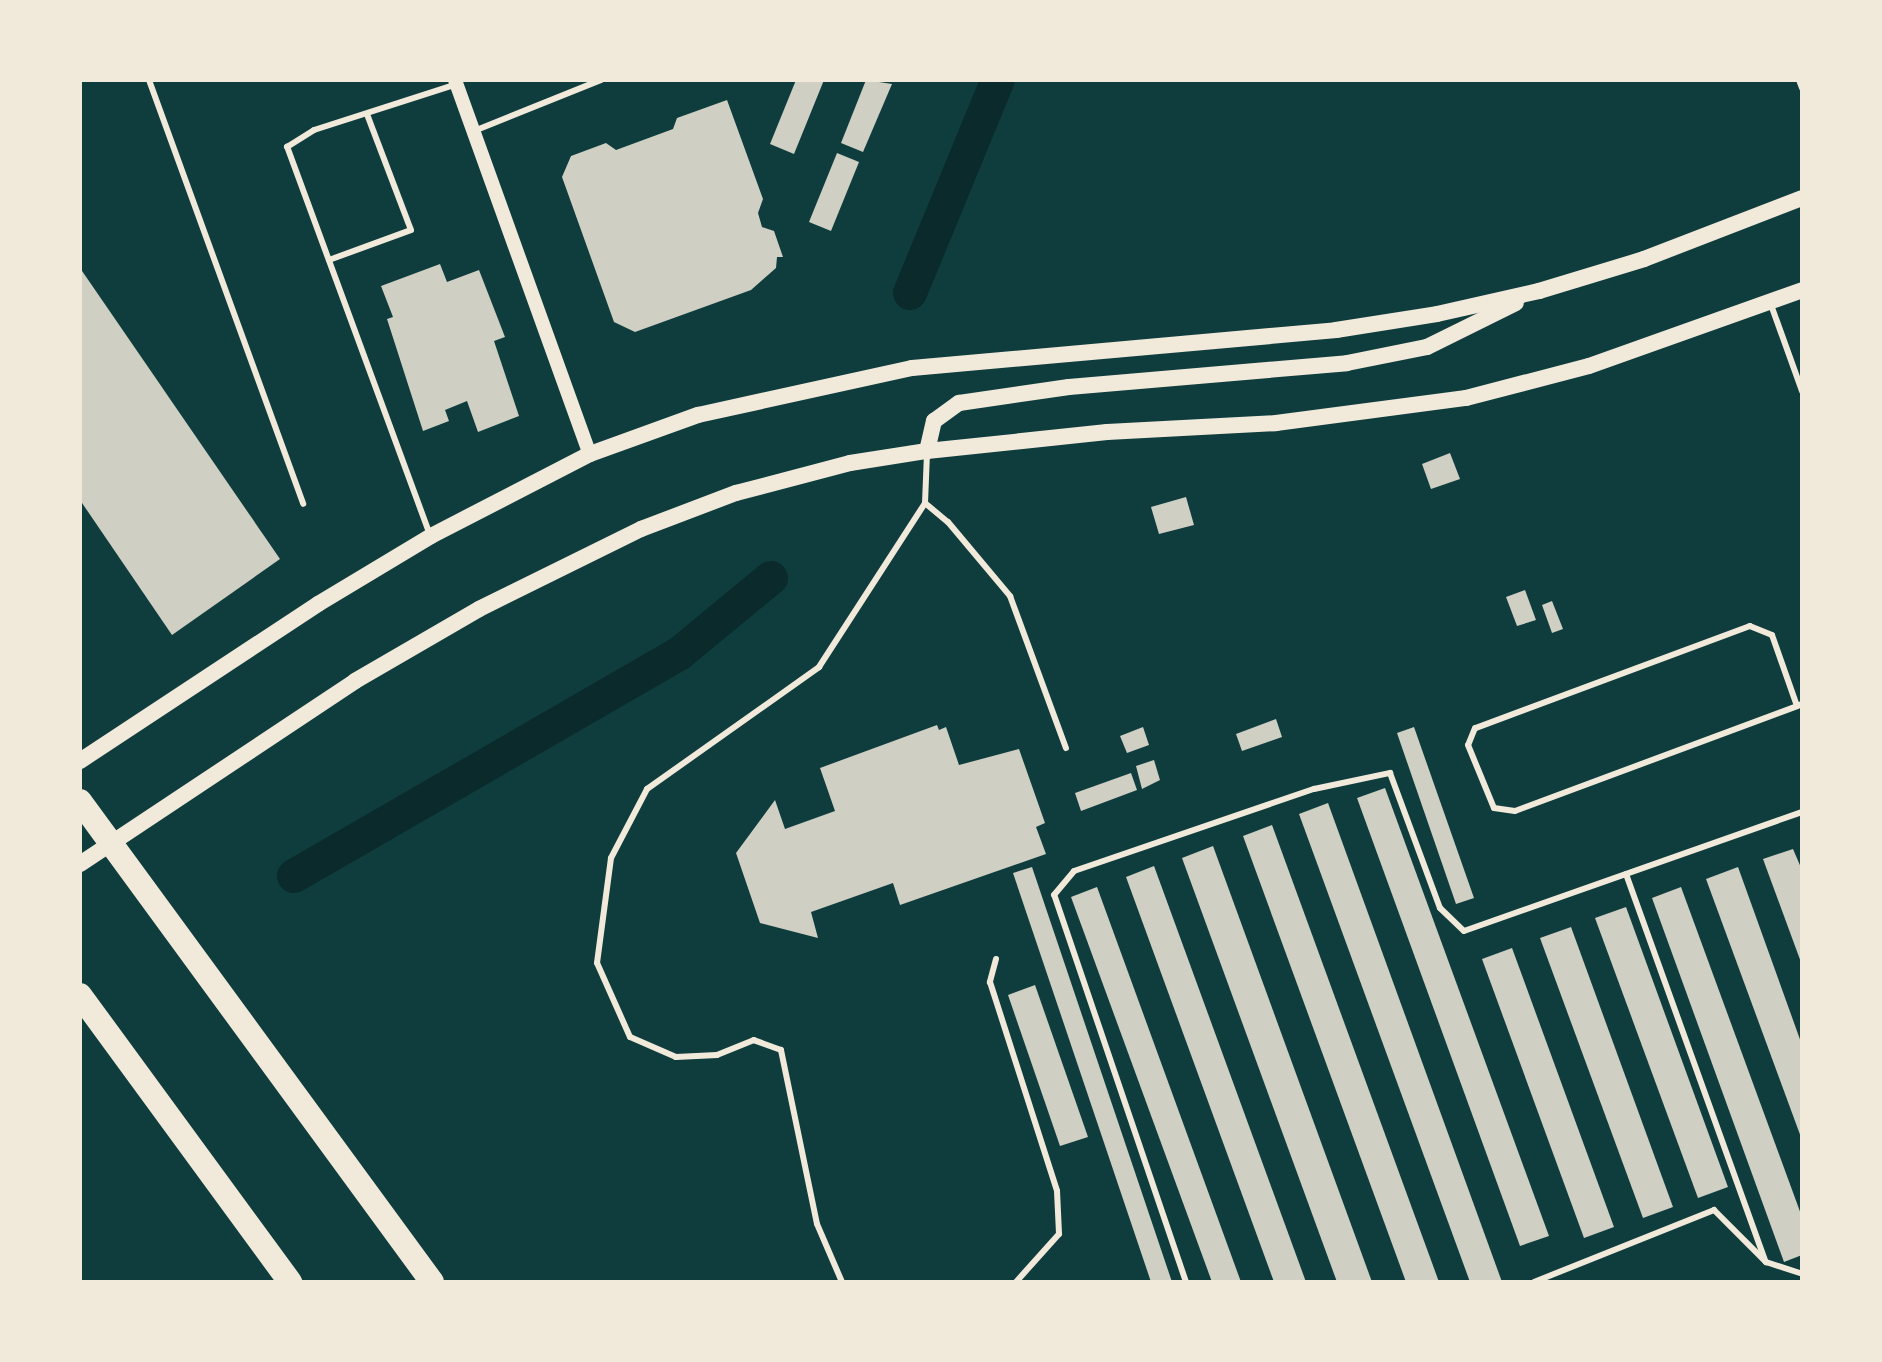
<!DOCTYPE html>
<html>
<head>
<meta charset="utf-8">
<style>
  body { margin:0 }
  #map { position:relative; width:1882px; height:1362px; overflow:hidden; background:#0f3d3e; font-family:"Asap Condensed",sans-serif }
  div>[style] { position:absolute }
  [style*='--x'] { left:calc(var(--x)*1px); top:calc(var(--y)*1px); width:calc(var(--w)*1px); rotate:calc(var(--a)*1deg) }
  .canal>* { height:34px; margin:-17px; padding:0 17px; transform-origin:17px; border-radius:17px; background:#0a2a2b }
  .building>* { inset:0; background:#cfcfc3 }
  .service>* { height:6px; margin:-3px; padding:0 3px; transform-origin:3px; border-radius:3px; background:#f1e9da }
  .tertiary>* { height:14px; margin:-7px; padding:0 7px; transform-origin:7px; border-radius:7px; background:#f1e9da }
  .secondary>* { height:16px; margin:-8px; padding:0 8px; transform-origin:8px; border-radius:8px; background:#f1e9da }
  .motorway>* { height:24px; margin:-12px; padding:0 12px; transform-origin:12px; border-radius:12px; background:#f1e9da }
  span { translate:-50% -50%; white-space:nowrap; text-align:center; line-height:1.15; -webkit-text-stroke:7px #f1e9da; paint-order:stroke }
  .frame { position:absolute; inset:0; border:82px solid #f1e9da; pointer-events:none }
</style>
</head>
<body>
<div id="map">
  <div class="canal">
    <i style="--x:910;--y:293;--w:230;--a:-67.6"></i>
    <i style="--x:294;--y:876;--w:446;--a:-30"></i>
    <i style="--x:680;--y:653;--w:118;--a:-39.5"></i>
  </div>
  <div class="building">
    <i style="clip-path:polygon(796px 80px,824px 80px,794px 154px,770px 144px)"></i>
    <i style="clip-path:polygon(866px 80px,892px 84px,863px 152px,841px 143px)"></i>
    <i style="clip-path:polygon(727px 100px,763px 199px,758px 213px,762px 227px,774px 231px,783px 257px,777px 257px,776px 268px,751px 290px,635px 332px,614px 322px,562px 177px,571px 156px,606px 143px,616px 150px,673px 129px,677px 118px)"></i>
    <i style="clip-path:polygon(837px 153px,859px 162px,831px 231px,809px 222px)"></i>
    <i style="clip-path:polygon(440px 264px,447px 282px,479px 270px,505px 337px,494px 341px,519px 416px,478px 432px,467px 401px,445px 410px,449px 421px,423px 431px,387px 319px,393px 317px,381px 286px)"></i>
    <i style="clip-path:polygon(80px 268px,280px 559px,172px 635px,80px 500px)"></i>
    <i style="clip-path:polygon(1450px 453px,1460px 479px,1431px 489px,1422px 464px)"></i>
    <i style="clip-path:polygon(1186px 497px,1194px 525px,1159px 534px,1151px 507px)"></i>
    <i style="clip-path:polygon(1525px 590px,1536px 620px,1517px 626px,1506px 597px)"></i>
    <i style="clip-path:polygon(1552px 601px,1563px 629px,1552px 633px,1542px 605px)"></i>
    <i style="clip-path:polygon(1276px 719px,1282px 737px,1242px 751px,1236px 734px)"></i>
    <i style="clip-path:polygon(937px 725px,939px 730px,946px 727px,959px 765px,1019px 749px,1045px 823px,1036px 827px,1046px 854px,900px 905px,893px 883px,811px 912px,818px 938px,760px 923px,736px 853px,775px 800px,785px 829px,835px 811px,820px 768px)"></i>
    <i style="clip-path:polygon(1143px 727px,1149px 745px,1127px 753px,1120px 736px)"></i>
    <i style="clip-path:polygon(1414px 727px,1474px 898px,1456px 904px,1397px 733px)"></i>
    <i style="clip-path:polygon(1154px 760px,1160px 780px,1142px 789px,1136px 766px)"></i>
    <i style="clip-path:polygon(1131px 773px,1137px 790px,1081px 811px,1075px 793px)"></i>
    <i style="clip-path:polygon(1385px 788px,1549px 1236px,1520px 1246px,1357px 798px)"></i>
    <i style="clip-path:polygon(1328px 803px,1502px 1282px,1470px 1282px,1299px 814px)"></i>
    <i style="clip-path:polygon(1272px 825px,1439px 1282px,1406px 1282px,1243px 836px)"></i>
    <i style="clip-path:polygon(1213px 846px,1372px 1282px,1337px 1282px,1182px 858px)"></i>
    <i style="clip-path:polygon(1793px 849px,1802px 870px,1802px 965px,1763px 859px)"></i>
    <i style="clip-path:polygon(1154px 866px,1306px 1282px,1274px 1282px,1126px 877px)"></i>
    <i style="clip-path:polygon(1032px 867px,1172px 1282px,1151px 1282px,1013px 873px)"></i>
    <i style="clip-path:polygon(1738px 867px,1802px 1045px,1802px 1140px,1706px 879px)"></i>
    <i style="clip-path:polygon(1097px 887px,1241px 1282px,1212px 1282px,1071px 897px)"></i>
    <i style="clip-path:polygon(1681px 887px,1802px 1217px,1802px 1255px,1784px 1262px,1652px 898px)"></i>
    <i style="clip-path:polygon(1626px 907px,1728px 1187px,1698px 1198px,1595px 918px)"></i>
    <i style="clip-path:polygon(1571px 927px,1673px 1207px,1643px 1218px,1540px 938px)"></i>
    <i style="clip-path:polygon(1512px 948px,1614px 1227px,1584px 1238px,1482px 959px)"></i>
    <i style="clip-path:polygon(1035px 985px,1088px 1137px,1060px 1146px,1008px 995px)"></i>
  </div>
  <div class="service">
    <i style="--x:149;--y:80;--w:451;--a:70"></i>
    <i style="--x:1799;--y:80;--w:9;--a:69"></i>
    <i style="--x:474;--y:131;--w:137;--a:-21.9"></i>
    <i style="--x:329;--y:260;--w:87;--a:-20.1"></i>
    <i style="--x:411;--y:230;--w:124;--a:-110.8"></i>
    <i style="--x:1770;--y:302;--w:95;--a:70.2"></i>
    <i style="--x:925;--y:503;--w:30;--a:40"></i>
    <i style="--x:948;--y:522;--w:97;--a:50"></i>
    <i style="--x:1010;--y:596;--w:162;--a:69.8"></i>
    <i style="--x:430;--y:535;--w:414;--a:-110.2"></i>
    <i style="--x:287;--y:147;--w:32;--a:-32"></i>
    <i style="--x:314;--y:130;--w:150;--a:-17.8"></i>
    <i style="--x:1797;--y:706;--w:75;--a:-109.4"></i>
    <i style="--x:1772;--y:635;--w:24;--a:-158"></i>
    <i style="--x:1750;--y:626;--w:293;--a:159.6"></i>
    <i style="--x:1475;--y:728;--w:18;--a:112"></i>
    <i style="--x:1468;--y:745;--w:68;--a:67.6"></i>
    <i style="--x:1494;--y:808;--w:21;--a:8"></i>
    <i style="--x:1515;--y:811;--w:301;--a:-20.4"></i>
    <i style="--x:1797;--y:706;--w:5;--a:-22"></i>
    <i style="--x:1626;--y:874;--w:412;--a:70.2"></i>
    <i style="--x:996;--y:959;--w:24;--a:105"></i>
    <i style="--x:990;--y:982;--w:219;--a:72.2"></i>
    <i style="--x:1057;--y:1191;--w:43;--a:87.3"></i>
    <i style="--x:1059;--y:1234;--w:64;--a:131.9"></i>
    <i style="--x:842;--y:1282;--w:63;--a:-113.3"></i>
    <i style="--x:817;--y:1224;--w:178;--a:-101.7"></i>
    <i style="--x:781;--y:1050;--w:29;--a:-160"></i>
    <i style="--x:754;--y:1040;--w:40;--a:158"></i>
    <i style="--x:717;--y:1055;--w:41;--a:177.2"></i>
    <i style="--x:676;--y:1057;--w:50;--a:-156.5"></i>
    <i style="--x:630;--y:1037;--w:81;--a:-114"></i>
    <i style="--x:597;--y:963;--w:106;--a:-82.4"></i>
    <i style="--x:611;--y:858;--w:78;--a:-62.4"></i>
    <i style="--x:647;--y:789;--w:211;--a:-35.3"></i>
    <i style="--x:819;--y:667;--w:195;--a:-57.1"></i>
    <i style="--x:925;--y:503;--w:49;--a:-87.7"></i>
    <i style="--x:1186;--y:1282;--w:409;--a:-108.8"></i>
    <i style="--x:1054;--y:895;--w:31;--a:-50"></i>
    <i style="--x:1074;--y:871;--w:254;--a:-18.9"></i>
    <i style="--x:1314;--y:789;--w:78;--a:-11.9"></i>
    <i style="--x:1390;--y:773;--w:144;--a:69.7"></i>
    <i style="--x:1440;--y:908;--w:33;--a:44"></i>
    <i style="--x:1464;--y:931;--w:358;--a:-19.4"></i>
    <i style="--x:1534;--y:1282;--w:194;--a:-21.8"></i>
    <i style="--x:1714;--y:1210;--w:74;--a:45"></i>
    <i style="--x:1766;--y:1262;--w:38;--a:18"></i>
  </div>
  <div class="tertiary">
    <i style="--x:455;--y:80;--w:398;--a:70.2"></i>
  </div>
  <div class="secondary">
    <i style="--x:927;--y:451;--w:31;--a:-77"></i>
    <i style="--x:934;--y:421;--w:31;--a:-36"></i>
    <i style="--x:959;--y:403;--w:111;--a:-8.3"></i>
    <i style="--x:1069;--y:387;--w:279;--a:-4.9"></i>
    <i style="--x:1347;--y:363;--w:82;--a:-11.3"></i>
    <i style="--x:1427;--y:347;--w:99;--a:-26.3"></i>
    <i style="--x:80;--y:761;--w:285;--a:-33.4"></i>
    <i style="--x:318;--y:604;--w:132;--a:-31"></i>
    <i style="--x:431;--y:536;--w:179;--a:-27.3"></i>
    <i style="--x:590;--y:454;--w:115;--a:-19.9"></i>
    <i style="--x:698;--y:415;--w:219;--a:-12.4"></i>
    <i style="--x:912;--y:368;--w:426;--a:-5.1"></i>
    <i style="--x:1336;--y:330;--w:102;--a:-9"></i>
    <i style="--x:1437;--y:314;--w:105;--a:-12.7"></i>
    <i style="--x:1539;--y:291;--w:110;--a:-16.9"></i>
    <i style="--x:1644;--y:259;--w:169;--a:-21.1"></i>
    <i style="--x:80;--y:864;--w:330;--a:-33.6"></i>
    <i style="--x:355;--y:681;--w:143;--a:-30.1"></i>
    <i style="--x:479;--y:609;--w:181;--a:-26.3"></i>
    <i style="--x:641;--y:529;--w:102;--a:-20.8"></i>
    <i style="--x:736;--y:493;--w:118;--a:-14.7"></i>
    <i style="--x:850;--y:463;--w:78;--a:-8.9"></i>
    <i style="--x:927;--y:451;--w:181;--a:-6"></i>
    <i style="--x:1107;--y:432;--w:169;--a:-3"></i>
    <i style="--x:1276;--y:423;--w:192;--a:-7.5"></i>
    <i style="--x:1466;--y:398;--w:127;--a:-14.6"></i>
    <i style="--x:1589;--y:366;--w:226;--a:-19.6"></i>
  </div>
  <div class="motorway">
    <i style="--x:80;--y:801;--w:596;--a:53.8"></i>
    <i style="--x:80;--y:995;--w:356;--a:53.8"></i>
  </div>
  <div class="frame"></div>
</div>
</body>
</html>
